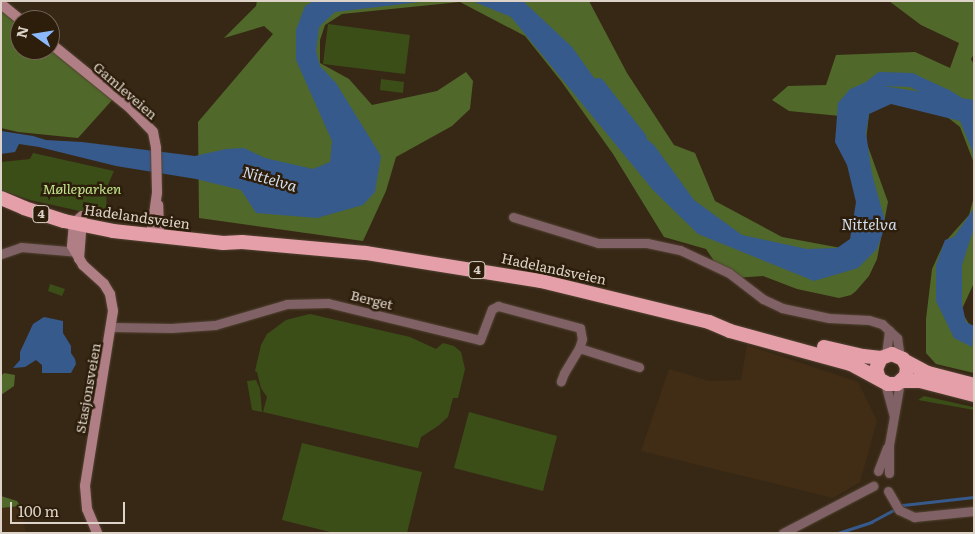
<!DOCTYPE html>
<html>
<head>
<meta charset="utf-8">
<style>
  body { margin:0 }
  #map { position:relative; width:975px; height:534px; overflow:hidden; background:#372816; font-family:Literata,serif }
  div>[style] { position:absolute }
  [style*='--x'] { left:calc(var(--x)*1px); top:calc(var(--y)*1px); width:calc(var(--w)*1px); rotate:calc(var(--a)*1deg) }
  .built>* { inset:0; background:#412d15 }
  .green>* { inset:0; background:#3b4e18 }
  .forest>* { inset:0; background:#51682b }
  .water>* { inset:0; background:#365a8c }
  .stream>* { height:2.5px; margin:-1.25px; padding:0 1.25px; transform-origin:1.25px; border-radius:1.25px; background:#365a8c }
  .river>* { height:14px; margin:-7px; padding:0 7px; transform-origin:7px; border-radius:7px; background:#365a8c }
  .roads { filter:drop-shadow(0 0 1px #524332) drop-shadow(0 0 1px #524332) }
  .minor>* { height:9px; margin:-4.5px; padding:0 4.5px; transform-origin:4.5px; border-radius:4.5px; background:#806165 }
  .secondary>* { height:10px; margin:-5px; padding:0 5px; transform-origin:5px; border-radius:5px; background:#b07e85 }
  .trunk>* { height:14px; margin:-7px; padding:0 7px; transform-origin:7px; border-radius:7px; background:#e59fa9 }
  span { translate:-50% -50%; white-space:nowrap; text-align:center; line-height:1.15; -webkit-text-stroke:5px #2d1e0c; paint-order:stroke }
  .shield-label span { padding:1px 4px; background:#2d1e0c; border:1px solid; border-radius:4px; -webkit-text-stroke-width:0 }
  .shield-label { font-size:12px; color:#ddd3c8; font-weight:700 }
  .street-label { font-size:14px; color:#ddd3c8 }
  .park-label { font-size:14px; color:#c1e58c; font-style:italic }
  .water-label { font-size:15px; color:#d4dfef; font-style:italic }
  .frame { position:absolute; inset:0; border:2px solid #ddd3c8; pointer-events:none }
  .north { position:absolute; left:10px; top:10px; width:50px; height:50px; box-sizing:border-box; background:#2d1e0c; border:1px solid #736657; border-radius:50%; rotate:283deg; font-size:14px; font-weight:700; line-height:20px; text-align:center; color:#ddd3c8 }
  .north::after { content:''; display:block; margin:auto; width:18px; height:22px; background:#8bb9fc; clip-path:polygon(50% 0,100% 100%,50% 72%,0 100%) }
  .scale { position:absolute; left:10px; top:502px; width:115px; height:22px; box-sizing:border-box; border:2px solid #ddd3c8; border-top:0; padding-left:6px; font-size:15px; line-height:18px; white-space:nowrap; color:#ddd3c8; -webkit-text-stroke:4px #2d1e0c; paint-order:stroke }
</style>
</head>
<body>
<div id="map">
  <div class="built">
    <i style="clip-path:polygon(747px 345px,858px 382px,877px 421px,860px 482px,833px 498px,641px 451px,669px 369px,709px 381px,741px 380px)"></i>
    <i style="clip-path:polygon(20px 506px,26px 533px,1px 533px,1px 508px)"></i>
  </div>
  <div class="green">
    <i style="clip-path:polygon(328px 24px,410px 35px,405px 74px,323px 64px)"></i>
    <i style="clip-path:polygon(381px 79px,404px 82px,403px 93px,380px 90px)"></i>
    <i style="clip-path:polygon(33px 153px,114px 171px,106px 189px,107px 217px,30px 200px,1px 190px,1px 162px,30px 159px)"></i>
    <i style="clip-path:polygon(50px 284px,65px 289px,62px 296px,48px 291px)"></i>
    <i style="clip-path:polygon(310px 314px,410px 337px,436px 349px,443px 343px,454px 346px,461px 352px,465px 369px,458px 398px,453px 398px,448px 417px,438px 426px,421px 437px,418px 448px,263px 412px,267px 397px,261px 388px,257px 372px,255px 371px,261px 345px,267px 334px,286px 320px)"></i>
    <i style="clip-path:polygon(256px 380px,260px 389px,262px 412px,252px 410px,247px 381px)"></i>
    <i style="clip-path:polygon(924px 396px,973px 407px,974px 410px,918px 400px)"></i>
    <i style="clip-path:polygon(469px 412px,557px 436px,543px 491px,454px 468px)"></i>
    <i style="clip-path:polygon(302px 443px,422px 472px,407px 533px,334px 533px,282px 520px)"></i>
  </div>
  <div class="forest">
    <i style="clip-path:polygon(257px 1px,589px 1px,627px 73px,674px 145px,695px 153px,715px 201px,782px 237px,852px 250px,870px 215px,840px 116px,789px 111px,772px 100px,788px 86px,826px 85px,836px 55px,915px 52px,950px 68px,959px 43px,921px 25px,889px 1px,974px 1px,974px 54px,971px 59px,974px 65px,974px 163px,960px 127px,946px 116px,893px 100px,869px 114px,866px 141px,888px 202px,877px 259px,869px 276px,856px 291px,851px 295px,839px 298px,797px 289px,763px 276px,734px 278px,714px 261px,706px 249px,664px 237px,613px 154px,561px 81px,525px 36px,460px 2px,342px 14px,325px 25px,320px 40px,320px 63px,349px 79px,372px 105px,437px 91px,466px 72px,473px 81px,470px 109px,452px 126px,396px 157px,386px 191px,363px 241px,199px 218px,198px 122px,273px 34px,264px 26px,224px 38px,256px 6px)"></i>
    <i style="clip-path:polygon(1px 5px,20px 21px,20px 50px,50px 50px,50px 45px,114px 98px,78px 138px,18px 132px,1px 128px)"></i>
    <i style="clip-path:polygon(974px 197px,974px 283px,961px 311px,974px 332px,974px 373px,936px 364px,926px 353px,926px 319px,932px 269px,944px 243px,969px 215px)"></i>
    <i style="clip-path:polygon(4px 373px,15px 375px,14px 386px,1px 395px,1px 376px)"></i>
    <i style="clip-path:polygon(1px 496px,17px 501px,20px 506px,1px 508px)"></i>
  </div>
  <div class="water">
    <i style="clip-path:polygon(314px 1px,428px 1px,335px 12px,319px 27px,316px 51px,320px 66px,336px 83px,381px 156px,375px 192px,363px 205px,317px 218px,256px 213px,241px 190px,196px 179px,116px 166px,39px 147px,19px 144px,15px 152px,1px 154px,1px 131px,33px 136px,46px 140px,82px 142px,195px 156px,226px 149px,244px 148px,265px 158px,313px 169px,330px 162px,332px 141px,296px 60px,296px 30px,305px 6px)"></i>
    <i style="clip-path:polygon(472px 1px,523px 1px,572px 47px,625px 121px,654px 145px,694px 200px,742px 235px,807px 249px,837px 248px,850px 239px,856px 202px,847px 165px,835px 142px,838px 103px,850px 89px,864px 83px,974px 100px,974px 172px,972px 150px,960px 121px,891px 104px,869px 114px,866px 133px,872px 174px,886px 224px,877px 249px,858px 268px,814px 281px,698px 234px,653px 190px,511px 17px)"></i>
    <i style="clip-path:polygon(974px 208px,974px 228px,962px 265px,962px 304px,966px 322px,974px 326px,972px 347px,954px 338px,936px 301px,936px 265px,945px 240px,954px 237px)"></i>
    <i style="clip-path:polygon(44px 317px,63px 321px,63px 333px,71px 346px,71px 353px,75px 359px,76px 364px,71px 373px,42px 373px,42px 365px,36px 360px,25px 367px,13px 368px,20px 360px,20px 352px,33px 324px)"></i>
  </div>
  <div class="stream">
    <i style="--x:838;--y:533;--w:35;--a:-18"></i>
    <i style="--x:871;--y:522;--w:36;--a:-28"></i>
    <i style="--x:903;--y:505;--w:71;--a:-6.4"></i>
  </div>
  <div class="river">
    <i style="--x:598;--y:85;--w:68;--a:52.1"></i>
    <i style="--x:860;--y:95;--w:26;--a:-37"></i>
    <i style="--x:881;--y:79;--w:30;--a:2"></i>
    <i style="--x:911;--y:80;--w:38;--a:25"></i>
    <i style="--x:946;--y:96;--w:31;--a:33"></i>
    <i style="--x:972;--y:113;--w:8;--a:76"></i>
  </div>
  <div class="roads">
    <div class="minor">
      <i style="--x:513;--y:217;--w:89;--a:17"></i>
      <i style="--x:598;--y:243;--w:49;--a:0"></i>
      <i style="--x:647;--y:243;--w:34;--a:12"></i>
      <i style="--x:680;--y:250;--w:54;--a:25.1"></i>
      <i style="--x:729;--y:273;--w:43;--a:37.4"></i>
      <i style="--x:763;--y:299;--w:21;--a:25"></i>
      <i style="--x:782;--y:308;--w:48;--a:12"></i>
      <i style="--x:829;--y:318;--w:40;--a:2.9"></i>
      <i style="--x:869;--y:320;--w:14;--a:17"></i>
      <i style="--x:882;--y:324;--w:21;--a:43"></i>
      <i style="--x:897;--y:338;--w:18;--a:81"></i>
      <i style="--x:1;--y:254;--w:21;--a:-19"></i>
      <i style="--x:21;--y:247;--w:58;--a:4.9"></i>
      <i style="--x:112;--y:327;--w:59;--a:1"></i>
      <i style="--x:171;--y:328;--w:44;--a:-3.9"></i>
      <i style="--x:215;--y:325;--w:75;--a:-16.3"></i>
      <i style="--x:287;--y:304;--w:41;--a:-1.4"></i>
      <i style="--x:328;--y:303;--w:156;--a:13.7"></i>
      <i style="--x:480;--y:340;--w:33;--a:-69"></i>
      <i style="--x:492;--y:309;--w:7;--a:-27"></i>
      <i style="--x:498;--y:306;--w:85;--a:15"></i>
      <i style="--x:580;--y:328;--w:11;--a:80"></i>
      <i style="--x:582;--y:339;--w:9;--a:108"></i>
      <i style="--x:579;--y:348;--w:29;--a:121"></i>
      <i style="--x:564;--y:373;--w:9;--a:111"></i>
      <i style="--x:579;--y:348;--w:63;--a:17.6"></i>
      <i style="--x:886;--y:355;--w:25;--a:-83"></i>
      <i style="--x:885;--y:383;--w:34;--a:75"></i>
      <i style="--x:878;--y:471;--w:25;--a:-69"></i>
      <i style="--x:889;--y:473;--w:28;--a:-90"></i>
      <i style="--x:889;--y:445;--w:64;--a:-80.1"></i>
      <i style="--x:888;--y:491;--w:22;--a:60"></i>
      <i style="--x:899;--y:510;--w:17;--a:25"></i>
      <i style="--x:914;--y:517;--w:60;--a:-5.7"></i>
      <i style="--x:783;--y:533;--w:102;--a:-27.6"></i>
    </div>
    <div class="secondary">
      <i style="--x:1;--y:4;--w:26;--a:39"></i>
      <i style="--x:50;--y:43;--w:103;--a:39.1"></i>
      <i style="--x:130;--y:108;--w:33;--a:46"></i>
      <i style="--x:153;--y:132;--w:16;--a:79"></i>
      <i style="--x:156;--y:148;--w:45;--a:88.7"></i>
      <i style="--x:157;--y:193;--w:34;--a:98"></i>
      <i style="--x:152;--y:227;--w:9;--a:72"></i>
      <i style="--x:82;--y:216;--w:11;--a:139"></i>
      <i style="--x:74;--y:223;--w:23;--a:95"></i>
      <i style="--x:72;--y:246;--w:22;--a:60"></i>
      <i style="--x:83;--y:265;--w:28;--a:42"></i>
      <i style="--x:104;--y:284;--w:12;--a:59"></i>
      <i style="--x:110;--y:294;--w:17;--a:80"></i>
      <i style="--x:113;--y:311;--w:177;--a:99.1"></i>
      <i style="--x:85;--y:486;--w:23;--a:85"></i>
      <i style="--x:87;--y:509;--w:26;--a:67"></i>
      <i style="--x:155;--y:236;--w:9;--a:-63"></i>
      <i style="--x:159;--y:228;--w:23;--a:-92"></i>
      <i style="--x:79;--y:259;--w:40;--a:-85.7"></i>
    </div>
    <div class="trunk">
      <i style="--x:1;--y:198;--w:25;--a:23"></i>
      <i style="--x:24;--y:208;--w:42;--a:18"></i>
      <i style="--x:64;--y:221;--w:50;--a:11.5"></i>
      <i style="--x:113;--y:231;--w:111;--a:6.2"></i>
      <i style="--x:223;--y:243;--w:19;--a:-3"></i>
      <i style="--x:242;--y:242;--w:124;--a:5.1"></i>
      <i style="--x:366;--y:253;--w:177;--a:9.1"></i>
      <i style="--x:541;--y:281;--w:173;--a:13.7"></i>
      <i style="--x:709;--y:322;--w:23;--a:23"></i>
      <i style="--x:730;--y:331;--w:125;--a:15.3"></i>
      <i style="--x:851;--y:364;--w:42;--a:28.4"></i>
      <i style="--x:888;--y:384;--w:9;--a:0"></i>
      <i style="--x:897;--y:384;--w:12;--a:-42"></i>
      <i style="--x:906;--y:376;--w:9;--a:-84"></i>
      <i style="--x:907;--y:367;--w:9;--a:-117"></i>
      <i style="--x:903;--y:359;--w:12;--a:-156"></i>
      <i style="--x:892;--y:354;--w:12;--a:160"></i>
      <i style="--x:881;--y:358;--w:12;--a:114"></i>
      <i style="--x:876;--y:369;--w:10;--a:73"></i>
      <i style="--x:824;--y:347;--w:40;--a:13"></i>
      <i style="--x:863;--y:356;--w:18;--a:6"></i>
      <i style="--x:905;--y:361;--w:26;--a:28"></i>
      <i style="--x:928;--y:373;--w:48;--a:14.6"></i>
      <i style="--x:902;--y:381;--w:18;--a:0"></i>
      <i style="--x:920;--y:381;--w:56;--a:14.5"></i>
    </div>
  </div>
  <div class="shield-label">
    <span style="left:41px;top:214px">4</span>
    <span style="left:477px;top:270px">4</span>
  </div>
  <div class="street-label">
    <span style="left:126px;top:90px;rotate:41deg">Gamleveien</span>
    <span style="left:137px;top:216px;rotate:8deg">Hadelandsveien</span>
    <span style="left:554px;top:268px;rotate:12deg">Hadelandsveien</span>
    <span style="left:372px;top:299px;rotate:14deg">Berget</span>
    <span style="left:87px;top:388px;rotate:-80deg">Stasjonsveien</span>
  </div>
  <div class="park-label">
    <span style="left:82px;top:188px">Mølleparken</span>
  </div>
  <div class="water-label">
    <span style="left:270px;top:178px;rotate:16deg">Nittelva</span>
    <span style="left:869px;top:224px">Nittelva</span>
  </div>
  <div class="frame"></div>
  <div class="north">N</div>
  <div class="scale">100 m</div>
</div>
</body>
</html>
